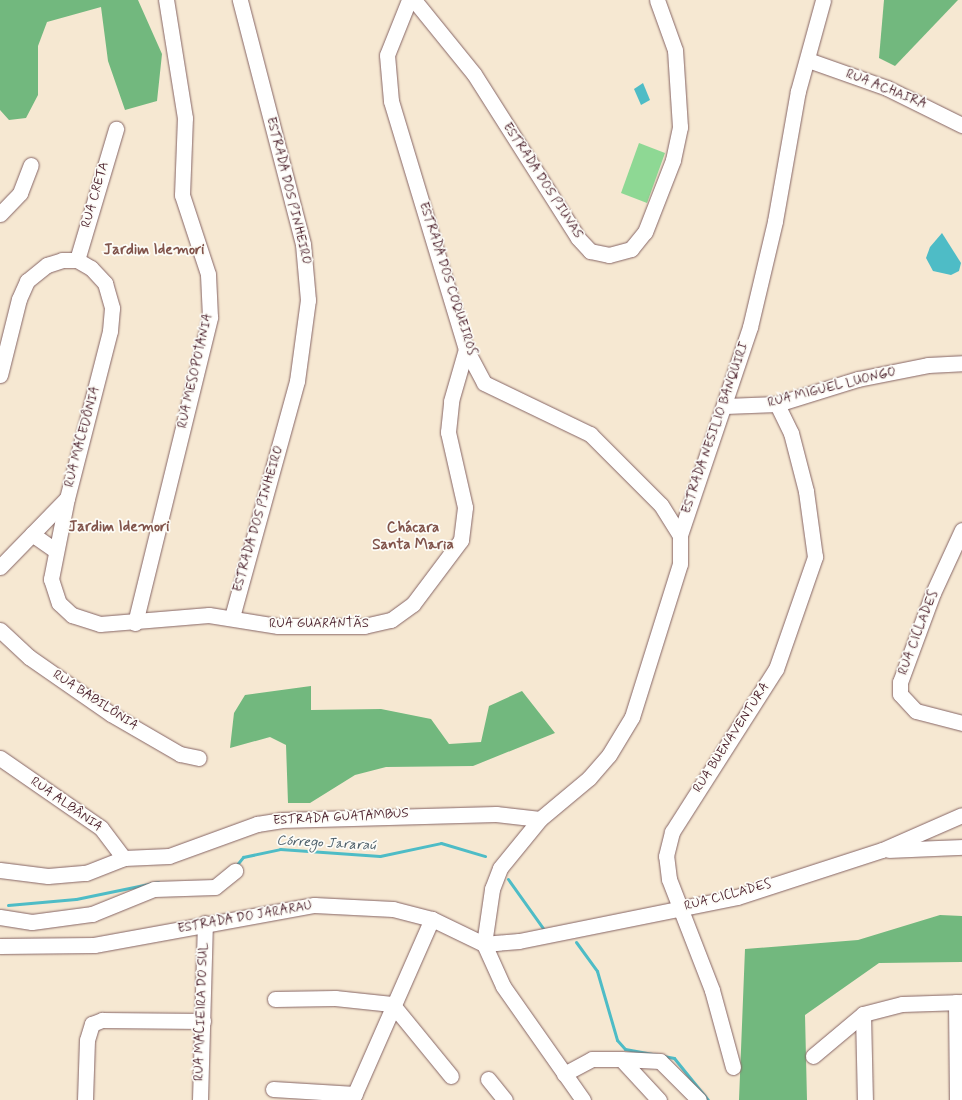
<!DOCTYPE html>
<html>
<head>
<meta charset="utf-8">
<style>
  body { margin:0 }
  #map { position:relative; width:962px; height:1100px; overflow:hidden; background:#f6e8d2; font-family:Mynerve,sans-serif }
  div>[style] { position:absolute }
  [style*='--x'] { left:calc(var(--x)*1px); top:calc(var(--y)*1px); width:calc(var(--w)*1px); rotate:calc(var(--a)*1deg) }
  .green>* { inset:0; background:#8ed894 }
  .forest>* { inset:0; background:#72b87e }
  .water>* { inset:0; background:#4ebcc6 }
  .stream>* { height:3px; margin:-1.5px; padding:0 1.5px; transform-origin:1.5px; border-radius:1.5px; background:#4ebcc6 }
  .roads { filter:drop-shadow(0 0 1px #866565) drop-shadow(0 0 1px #866565) }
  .minor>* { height:15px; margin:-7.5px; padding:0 7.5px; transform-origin:7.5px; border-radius:7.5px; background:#fff }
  span { translate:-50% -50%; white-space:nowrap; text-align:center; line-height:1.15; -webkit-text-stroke:3.5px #fdfcf7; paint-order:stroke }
  .street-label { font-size:13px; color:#4a1f2b }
  .water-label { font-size:14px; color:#4c5e69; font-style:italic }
  .quarter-label { font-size:15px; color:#81544b; font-weight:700 }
</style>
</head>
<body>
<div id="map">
  <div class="green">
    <i style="clip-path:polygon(639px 143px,665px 153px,647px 203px,621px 193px)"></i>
  </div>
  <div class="forest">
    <i style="clip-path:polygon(0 0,138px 0,162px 54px,157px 101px,125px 110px,108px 61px,101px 7px,47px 22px,38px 46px,38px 95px,26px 118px,9px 120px,0 110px)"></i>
    <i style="clip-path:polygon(884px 0,958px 0,895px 66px,879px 58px)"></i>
    <i style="clip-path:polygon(311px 686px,311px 710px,381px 709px,431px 719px,449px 744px,481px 742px,489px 706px,522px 691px,555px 733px,473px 766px,386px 767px,355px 775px,310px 803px,288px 803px,286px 745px,270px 737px,230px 748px,234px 713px,245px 695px)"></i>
    <i style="clip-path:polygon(940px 915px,962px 916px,962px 962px,879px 963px,805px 1015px,807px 1100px,739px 1100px,745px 949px,858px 940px)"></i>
  </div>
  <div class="water">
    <i style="clip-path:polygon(643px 83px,650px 100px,641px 105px,634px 89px)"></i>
    <i style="clip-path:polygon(942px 233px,961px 263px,959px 271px,951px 275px,933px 271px,926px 258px,930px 247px)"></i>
  </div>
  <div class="stream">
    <i style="--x:235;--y:867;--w:13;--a:-51"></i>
    <i style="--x:243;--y:857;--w:38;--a:-12"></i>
    <i style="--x:280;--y:849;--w:100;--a:4"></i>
    <i style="--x:380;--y:856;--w:62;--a:-12"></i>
    <i style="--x:441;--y:843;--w:46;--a:16.5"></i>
    <i style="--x:508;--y:879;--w:64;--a:54.6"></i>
    <i style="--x:8;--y:905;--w:68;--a:-5"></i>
    <i style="--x:76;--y:899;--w:84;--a:-11.7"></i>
    <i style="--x:576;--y:942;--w:36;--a:54"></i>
    <i style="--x:597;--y:971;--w:72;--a:73.8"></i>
    <i style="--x:617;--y:1040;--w:12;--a:48"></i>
    <i style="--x:625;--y:1049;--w:50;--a:10.4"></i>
    <i style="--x:674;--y:1058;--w:54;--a:51"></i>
  </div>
  <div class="roads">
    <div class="minor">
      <i style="--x:409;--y:0;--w:59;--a:111.8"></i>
      <i style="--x:387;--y:55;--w:46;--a:85"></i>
      <i style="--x:391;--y:101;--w:259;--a:73.2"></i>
      <i style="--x:466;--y:349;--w:38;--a:62"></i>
      <i style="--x:484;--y:383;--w:118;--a:25.7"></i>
      <i style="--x:590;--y:434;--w:100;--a:45"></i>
      <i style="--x:661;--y:505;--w:36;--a:58"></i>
      <i style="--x:414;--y:0;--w:95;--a:51"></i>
      <i style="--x:474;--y:74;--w:194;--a:57.6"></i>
      <i style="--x:578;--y:238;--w:18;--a:47"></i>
      <i style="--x:590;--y:251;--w:19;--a:12"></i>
      <i style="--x:609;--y:255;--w:23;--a:-15"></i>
      <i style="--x:631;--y:249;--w:22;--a:-51"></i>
      <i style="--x:645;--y:232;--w:77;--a:-68.7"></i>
      <i style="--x:673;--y:160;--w:34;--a:-78"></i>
      <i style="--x:680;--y:127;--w:77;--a:-93.7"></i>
      <i style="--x:675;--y:50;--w:53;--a:-109.8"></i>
      <i style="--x:808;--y:60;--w:84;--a:19.5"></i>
      <i style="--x:887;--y:88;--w:84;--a:26.3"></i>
      <i style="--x:0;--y:214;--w:29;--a:-46"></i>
      <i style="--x:20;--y:193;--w:30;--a:-69"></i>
      <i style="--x:77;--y:260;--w:137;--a:-73.4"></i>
      <i style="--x:0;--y:375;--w:78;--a:-76"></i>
      <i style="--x:19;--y:299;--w:20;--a:-66"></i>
      <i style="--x:27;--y:281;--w:26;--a:-39"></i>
      <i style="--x:47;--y:265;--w:16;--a:-18"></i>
      <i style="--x:62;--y:260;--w:15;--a:0"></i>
      <i style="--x:77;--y:260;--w:16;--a:30"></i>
      <i style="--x:91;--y:268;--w:21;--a:47"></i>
      <i style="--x:105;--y:283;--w:26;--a:74"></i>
      <i style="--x:112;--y:308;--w:23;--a:95"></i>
      <i style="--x:110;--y:331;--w:172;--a:104.4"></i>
      <i style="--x:67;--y:498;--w:83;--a:101.2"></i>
      <i style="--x:51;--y:579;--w:25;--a:72"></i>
      <i style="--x:59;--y:603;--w:18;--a:43"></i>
      <i style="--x:72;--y:615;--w:29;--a:18"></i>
      <i style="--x:100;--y:624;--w:109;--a:-4.7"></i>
      <i style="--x:209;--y:615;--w:70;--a:9.1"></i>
      <i style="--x:278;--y:626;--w:86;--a:0"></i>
      <i style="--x:364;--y:626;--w:28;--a:-13"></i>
      <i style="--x:391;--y:620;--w:27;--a:-36"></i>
      <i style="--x:413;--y:604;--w:80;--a:-53.1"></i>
      <i style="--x:461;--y:540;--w:33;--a:-83"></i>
      <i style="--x:465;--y:507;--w:77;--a:-102.8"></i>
      <i style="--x:448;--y:432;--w:31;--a:-84"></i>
      <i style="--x:451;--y:401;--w:54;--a:-73.9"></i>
      <i style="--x:725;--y:406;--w:52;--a:-2.2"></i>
      <i style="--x:777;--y:404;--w:85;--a:-17.2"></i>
      <i style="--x:858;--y:379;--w:71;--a:-11.3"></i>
      <i style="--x:928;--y:365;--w:34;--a:-3"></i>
      <i style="--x:962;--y:530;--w:69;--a:114.7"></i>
      <i style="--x:933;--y:593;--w:95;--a:110.3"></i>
      <i style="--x:900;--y:682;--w:12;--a:90"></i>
      <i style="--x:900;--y:694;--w:23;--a:47"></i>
      <i style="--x:916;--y:711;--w:48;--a:14.6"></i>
      <i style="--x:32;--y:534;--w:28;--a:35"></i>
      <i style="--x:0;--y:567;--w:96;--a:-45.8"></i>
      <i style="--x:232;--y:617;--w:245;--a:-74.6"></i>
      <i style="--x:297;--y:381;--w:82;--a:-82.3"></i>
      <i style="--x:308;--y:300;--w:56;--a:-95.1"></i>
      <i style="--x:303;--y:244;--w:252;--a:-104.5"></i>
      <i style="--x:135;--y:623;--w:315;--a:-76.2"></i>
      <i style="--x:210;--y:317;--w:43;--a:-92.7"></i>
      <i style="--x:208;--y:274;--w:83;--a:-108.2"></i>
      <i style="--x:182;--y:195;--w:77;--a:-87.8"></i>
      <i style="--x:185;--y:118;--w:120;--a:-99.1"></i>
      <i style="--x:0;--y:630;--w:40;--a:43"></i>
      <i style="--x:29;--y:657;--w:100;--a:34.8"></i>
      <i style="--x:111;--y:714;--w:80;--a:30.1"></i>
      <i style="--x:180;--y:754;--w:19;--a:12"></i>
      <i style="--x:0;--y:758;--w:123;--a:34.7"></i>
      <i style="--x:101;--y:828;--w:38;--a:53"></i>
      <i style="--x:889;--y:850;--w:73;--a:-2.4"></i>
      <i style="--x:0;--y:870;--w:48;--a:7.1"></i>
      <i style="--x:48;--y:876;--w:38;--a:-5"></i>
      <i style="--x:86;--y:873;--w:41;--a:-21.5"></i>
      <i style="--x:124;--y:858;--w:45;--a:-2.5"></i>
      <i style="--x:169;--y:856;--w:94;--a:-20"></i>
      <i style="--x:257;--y:824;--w:24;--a:-9"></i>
      <i style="--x:281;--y:820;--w:215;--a:-1.6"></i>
      <i style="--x:496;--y:814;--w:44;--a:6.5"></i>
      <i style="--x:0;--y:917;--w:32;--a:9"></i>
      <i style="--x:32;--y:922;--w:61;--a:-7.6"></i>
      <i style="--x:92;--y:914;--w:67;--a:-22"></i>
      <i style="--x:154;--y:889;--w:61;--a:-1.9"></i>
      <i style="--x:215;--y:887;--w:26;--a:-39"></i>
      <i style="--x:0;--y:946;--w:94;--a:-0.6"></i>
      <i style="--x:94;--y:945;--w:224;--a:-10.3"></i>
      <i style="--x:314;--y:905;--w:79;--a:2.9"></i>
      <i style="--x:393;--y:909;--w:40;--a:14.4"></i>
      <i style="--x:432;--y:919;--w:58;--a:25.7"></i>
      <i style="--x:484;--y:944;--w:35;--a:-5"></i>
      <i style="--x:519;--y:941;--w:222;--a:-11.4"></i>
      <i style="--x:737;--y:897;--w:152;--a:-18"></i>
      <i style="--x:882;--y:850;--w:87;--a:-23.6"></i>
      <i style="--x:275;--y:999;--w:60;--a:-1"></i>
      <i style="--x:335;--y:998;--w:57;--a:6"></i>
      <i style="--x:392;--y:1004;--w:93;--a:50.7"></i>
      <i style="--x:956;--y:1002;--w:98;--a:89.4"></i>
      <i style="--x:863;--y:1014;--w:86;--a:88.7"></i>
      <i style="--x:813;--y:1056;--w:65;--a:-40"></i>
      <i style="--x:863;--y:1014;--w:40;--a:-14.4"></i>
      <i style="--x:902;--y:1004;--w:60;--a:-1.9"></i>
      <i style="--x:621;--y:1059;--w:39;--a:3"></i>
      <i style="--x:660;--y:1061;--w:55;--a:45"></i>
      <i style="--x:733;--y:1067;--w:80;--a:-105.3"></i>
      <i style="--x:712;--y:990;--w:119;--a:-111.2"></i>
      <i style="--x:669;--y:879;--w:23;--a:-97"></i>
      <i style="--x:666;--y:856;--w:25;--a:-76"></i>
      <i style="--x:672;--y:832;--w:193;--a:-57.5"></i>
      <i style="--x:776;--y:669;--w:119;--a:-70.8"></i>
      <i style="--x:815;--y:557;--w:67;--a:-97.8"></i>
      <i style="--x:806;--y:491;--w:60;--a:-104.5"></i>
      <i style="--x:791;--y:433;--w:32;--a:-116"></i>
      <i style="--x:564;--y:1074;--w:32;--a:-28"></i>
      <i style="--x:592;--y:1059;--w:29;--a:0"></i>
      <i style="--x:621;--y:1059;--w:56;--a:47.2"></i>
      <i style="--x:488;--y:1079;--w:27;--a:51"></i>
      <i style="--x:273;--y:1089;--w:82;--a:3.5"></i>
      <i style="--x:85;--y:1100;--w:60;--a:-88.1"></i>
      <i style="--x:87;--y:1040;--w:17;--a:-73"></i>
      <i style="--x:92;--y:1024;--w:11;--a:-22"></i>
      <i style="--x:102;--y:1020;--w:101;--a:0.6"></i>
      <i style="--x:200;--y:1100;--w:177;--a:-88.4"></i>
      <i style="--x:352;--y:1100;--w:198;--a:-66.2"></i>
      <i style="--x:583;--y:1100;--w:139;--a:-125.1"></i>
      <i style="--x:503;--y:986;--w:46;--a:-114.3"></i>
      <i style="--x:484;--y:944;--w:56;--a:-81.7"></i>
      <i style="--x:492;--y:889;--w:22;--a:-69"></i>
      <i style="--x:500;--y:868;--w:63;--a:-50.8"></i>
      <i style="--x:540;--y:819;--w:64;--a:-39.9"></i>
      <i style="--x:589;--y:778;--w:30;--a:-49"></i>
      <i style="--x:609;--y:755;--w:44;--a:-58.8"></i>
      <i style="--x:632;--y:717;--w:160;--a:-72.6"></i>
      <i style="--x:680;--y:564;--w:29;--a:-90"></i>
      <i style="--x:680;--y:535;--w:219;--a:-71.4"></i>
      <i style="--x:750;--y:327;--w:109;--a:-76.7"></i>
      <i style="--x:775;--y:221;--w:132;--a:-80"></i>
      <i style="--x:798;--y:91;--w:94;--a:-74.6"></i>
    </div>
  </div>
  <div class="street-label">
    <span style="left:886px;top:90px;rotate:22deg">RUA ACHAIRA</span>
    <span style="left:542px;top:181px;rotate:57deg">ESTRADA DOS PIUVAS</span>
    <span style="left:288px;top:191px;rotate:76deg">ESTRADA DOS PINHEIRO</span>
    <span style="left:96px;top:195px;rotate:-74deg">RUA CRETA</span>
    <span style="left:447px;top:279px;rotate:72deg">ESTRADA DOS COQUEIROS</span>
    <span style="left:196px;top:371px;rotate:-77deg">RUA MESOPOTANIA</span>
    <span style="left:832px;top:388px;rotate:-14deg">RUA MIGUEL LUONGO</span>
    <span style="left:716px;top:428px;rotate:-71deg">ESTRADA NESILIO BANQUIRI</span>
    <span style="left:83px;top:437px;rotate:-75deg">RUA MACEDÔNIA</span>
    <span style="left:259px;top:519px;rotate:-74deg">ESTRADA DOS PINHEIRO</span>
    <span style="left:319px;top:624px">RUA GUARANTÃS</span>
    <span style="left:919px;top:633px;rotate:-69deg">RUA CICLADES</span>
    <span style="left:95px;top:701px;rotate:33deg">RUA BABILÔNIA</span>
    <span style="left:732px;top:738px;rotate:-57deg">RUA BUENAVENTURA</span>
    <span style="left:66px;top:805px;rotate:35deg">RUA ALBÂNIA</span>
    <span style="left:341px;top:818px;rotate:-3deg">ESTRADA GUATAMBUS</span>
    <span style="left:728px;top:896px;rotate:-15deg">RUA CICLADES</span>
    <span style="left:245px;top:918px;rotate:-10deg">ESTRADA DO JARARAU</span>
    <span style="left:202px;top:1012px;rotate:-88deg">RUA MACIEIRA DO SUL</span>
  </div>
  <div class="water-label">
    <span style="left:326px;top:843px;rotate:3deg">Córrego Jararaú</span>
  </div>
  <div class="quarter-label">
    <span style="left:154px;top:251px">Jardim Idemori</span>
    <span style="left:119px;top:528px">Jardim Idemori</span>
    <span style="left:413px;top:537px">Chácara<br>Santa Maria</span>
  </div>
</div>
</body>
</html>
